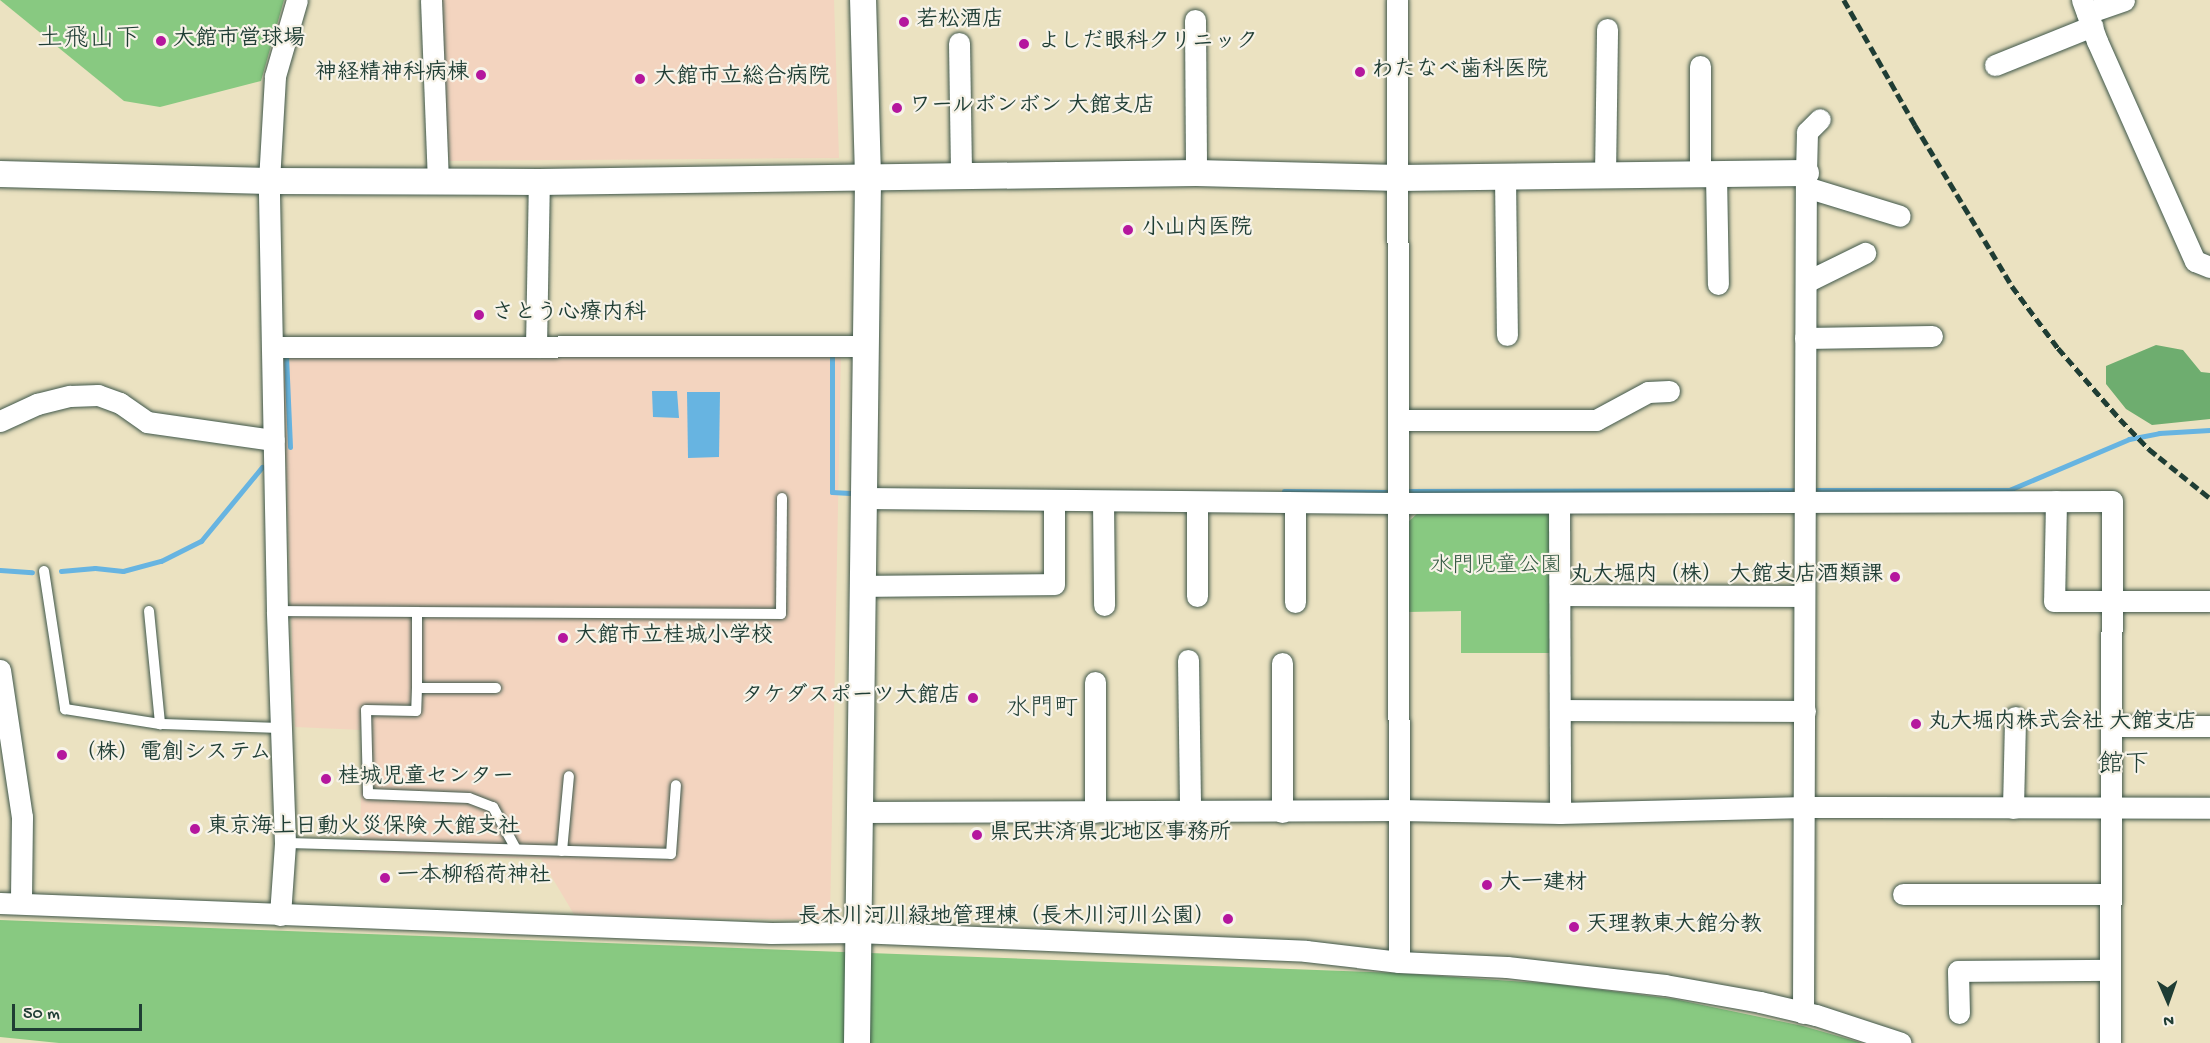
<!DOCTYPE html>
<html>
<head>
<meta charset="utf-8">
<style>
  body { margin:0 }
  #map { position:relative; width:2210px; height:1043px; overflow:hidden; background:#ebe2c1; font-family:"Gochi Hand","Klee One",sans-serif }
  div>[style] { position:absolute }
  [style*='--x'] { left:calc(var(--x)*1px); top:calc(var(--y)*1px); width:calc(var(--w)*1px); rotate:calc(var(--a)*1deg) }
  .built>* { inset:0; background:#f3d4bf }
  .green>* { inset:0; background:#88c981 }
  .forest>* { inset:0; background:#6ead6f }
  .water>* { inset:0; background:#67b4e1 }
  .stream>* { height:5px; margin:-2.5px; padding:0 2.5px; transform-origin:2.5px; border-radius:2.5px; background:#67b4e1 }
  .roads { filter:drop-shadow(0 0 2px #3e5649) drop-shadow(0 0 2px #3e5649) }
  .service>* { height:10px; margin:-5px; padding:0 5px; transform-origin:5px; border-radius:5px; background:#fff }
  .minor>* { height:21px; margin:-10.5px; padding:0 10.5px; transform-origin:10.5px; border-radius:10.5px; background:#fff }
  .tertiary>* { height:26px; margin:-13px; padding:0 13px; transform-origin:13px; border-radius:13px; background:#fff }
  .rail>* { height:4.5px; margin-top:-2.25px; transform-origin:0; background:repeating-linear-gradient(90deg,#1f3d34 0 9px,transparent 0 13.5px) }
  .dots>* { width:16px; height:16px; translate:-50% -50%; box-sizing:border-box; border:3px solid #f7f3e8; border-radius:50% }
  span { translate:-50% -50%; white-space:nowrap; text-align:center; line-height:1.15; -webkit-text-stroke:4.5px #f7f3e8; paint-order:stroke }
  .poi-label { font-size:22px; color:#1f3d34; font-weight:700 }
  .left { translate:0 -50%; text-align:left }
  .right { translate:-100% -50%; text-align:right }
  .park-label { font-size:22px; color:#345943 }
  .neighbourhood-label { font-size:24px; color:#1f3d34 }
  .quarter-label { font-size:26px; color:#1f3d34 }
  .north { position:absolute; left:2138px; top:971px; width:60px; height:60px; -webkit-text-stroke:4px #f7f3e8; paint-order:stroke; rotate:178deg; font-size:16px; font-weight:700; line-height:24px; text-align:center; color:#1f3d34 }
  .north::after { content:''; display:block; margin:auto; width:21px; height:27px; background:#1f3d34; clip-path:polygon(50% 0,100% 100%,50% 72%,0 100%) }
  .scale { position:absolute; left:12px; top:1004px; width:130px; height:27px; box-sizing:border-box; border:3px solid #1f3d34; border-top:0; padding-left:8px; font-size:18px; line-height:21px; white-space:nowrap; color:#1f3d34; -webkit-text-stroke:4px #f7f3e8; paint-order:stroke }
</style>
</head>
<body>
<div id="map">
  <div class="built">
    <i style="clip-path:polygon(439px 0,834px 0,839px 158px,449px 161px)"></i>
    <i style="clip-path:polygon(841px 351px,830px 920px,575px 916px,541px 859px,360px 853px,362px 730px,295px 727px,282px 353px)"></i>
  </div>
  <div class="green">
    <i style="clip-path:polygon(0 0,284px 0,261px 81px,160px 107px,124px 101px)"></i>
    <i style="clip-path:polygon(1551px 511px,1552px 653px,1461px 653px,1461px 611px,1407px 612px,1406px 524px,1419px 512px)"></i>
    <i style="clip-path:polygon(0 920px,1397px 973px,1555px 984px,1674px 999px,1803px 1026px,1862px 1043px,59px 1043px,0 1037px)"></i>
  </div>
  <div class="forest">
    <i style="clip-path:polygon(2156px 345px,2183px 350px,2201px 372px,2210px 373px,2210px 419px,2152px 425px,2126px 409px,2106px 384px,2106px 366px)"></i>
  </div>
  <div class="water">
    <i style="clip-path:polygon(652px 391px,677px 391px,679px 418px,653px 417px)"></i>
    <i style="clip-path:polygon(687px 392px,720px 392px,719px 457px,688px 458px)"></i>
  </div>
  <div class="stream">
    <i style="--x:832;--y:352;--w:140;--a:90"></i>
    <i style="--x:832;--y:492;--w:18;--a:3"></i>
    <i style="--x:289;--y:355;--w:3;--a:180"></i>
    <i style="--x:286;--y:355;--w:92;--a:87.5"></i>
    <i style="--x:1814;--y:490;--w:195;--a:0"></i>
    <i style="--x:2009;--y:490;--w:130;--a:-23"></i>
    <i style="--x:2129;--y:439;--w:31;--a:-11"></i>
    <i style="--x:2159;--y:433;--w:51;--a:-3.4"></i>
    <i style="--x:1284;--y:491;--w:104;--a:0.6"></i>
    <i style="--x:1405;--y:491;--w:389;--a:-0.1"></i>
    <i style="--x:0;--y:570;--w:32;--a:4"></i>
    <i style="--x:61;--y:571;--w:34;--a:-5"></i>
    <i style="--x:95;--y:568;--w:28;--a:6"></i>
    <i style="--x:123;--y:571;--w:39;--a:-15"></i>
    <i style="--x:161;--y:561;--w:45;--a:-26.6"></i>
    <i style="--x:201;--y:541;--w:96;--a:-50.5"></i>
  </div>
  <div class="roads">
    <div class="service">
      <i style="--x:44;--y:571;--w:140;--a:81.3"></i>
      <i style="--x:65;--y:709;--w:96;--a:9"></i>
      <i style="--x:149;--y:611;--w:114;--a:84.4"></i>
      <i style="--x:160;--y:724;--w:122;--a:1.9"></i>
      <i style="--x:277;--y:611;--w:140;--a:0.4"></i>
      <i style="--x:417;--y:612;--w:76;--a:90"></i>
      <i style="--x:417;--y:612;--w:364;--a:0.3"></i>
      <i style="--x:781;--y:614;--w:116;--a:-89.5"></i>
      <i style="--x:496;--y:688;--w:79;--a:180"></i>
      <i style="--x:417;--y:688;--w:23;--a:92"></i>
      <i style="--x:416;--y:711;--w:50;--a:-178.9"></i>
      <i style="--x:366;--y:710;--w:84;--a:88.6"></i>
      <i style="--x:368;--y:794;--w:101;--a:2.3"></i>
      <i style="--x:469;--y:798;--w:26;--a:21"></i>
      <i style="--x:493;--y:807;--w:48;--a:61.3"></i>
      <i style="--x:285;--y:843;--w:386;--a:1.6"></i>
      <i style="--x:671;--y:854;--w:69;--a:-85.9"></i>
      <i style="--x:562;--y:851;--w:75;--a:-84.7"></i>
    </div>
    <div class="minor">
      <i style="--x:431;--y:0;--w:182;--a:87.8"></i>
      <i style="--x:1397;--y:0;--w:962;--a:89.88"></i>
      <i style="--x:2082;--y:0;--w:44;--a:69.9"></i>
      <i style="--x:2097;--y:41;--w:241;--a:66"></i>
      <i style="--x:2195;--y:261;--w:16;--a:22"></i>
      <i style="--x:2087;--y:13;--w:39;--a:-19"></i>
      <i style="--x:1195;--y:20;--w:153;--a:89.6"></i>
      <i style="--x:959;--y:43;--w:133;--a:89.1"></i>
      <i style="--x:1995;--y:65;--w:105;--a:-21.9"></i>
      <i style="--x:1716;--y:174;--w:110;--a:89"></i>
      <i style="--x:1700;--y:175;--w:109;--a:-90"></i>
      <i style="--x:1605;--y:176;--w:147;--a:-89.2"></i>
      <i style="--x:1505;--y:177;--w:158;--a:89.3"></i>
      <i style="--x:1806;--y:187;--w:98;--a:17.1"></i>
      <i style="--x:1806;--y:282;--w:66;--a:-26.2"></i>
      <i style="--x:1805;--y:338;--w:127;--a:-0.9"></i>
      <i style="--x:272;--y:347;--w:594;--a:-0.1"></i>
      <i style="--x:536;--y:347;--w:165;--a:-89"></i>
      <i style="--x:1399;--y:420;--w:197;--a:0"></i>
      <i style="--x:1596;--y:420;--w:59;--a:-28.3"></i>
      <i style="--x:1648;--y:392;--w:21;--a:-3"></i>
      <i style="--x:0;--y:421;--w:41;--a:-24.7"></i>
      <i style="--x:37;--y:404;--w:34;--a:-14"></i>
      <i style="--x:70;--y:396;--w:28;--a:-2"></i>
      <i style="--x:98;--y:395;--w:23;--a:20"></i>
      <i style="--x:120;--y:403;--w:33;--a:35"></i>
      <i style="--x:147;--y:422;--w:128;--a:8.1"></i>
      <i style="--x:865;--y:498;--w:534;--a:0.54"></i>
      <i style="--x:1399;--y:503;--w:713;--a:-0.16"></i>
      <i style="--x:2112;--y:501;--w:542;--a:90.21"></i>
      <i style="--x:1103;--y:501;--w:104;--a:89.4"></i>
      <i style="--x:2056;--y:501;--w:100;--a:91.1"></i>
      <i style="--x:2054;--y:601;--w:156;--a:0"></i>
      <i style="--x:1559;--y:503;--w:310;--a:89.8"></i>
      <i style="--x:864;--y:586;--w:190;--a:-0.6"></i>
      <i style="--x:1054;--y:584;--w:83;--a:-90"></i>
      <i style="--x:1560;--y:595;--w:243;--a:0.2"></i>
      <i style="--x:1197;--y:596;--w:94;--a:-90"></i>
      <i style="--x:1295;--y:602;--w:99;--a:-90"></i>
      <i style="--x:1188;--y:660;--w:152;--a:89.2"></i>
      <i style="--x:0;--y:670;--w:149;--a:81.5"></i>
      <i style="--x:22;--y:817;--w:86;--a:90.7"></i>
      <i style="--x:1095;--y:682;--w:130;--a:90"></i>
      <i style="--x:1561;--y:710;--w:244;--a:0.2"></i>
      <i style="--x:2111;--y:726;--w:99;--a:0"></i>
      <i style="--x:2013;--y:808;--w:91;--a:-88.7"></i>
      <i style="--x:862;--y:812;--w:537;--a:-0.21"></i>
      <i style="--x:1399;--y:810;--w:161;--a:1.1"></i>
      <i style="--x:1560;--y:813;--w:245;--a:-1.4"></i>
      <i style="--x:1805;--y:807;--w:405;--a:0.1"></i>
      <i style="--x:1282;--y:812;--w:149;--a:-90"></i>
      <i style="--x:1903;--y:894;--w:207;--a:0"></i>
      <i style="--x:0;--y:903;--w:772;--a:2.23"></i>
      <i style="--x:771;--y:933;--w:86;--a:-0.7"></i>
      <i style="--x:857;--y:932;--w:449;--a:2.4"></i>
      <i style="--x:1306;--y:951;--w:94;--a:6.7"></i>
      <i style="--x:1399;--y:962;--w:108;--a:2.7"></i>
      <i style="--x:1507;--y:967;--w:159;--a:6.5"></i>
      <i style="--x:1665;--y:985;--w:97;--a:10.1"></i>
      <i style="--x:1760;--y:1002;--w:57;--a:13.1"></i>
      <i style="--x:1816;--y:1015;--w:89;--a:18.2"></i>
      <i style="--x:280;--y:915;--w:72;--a:-86"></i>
      <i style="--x:285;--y:843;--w:232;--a:-92"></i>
      <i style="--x:277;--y:611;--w:430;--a:-91.1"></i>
      <i style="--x:269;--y:181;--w:105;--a:-86.7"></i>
      <i style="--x:275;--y:76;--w:79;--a:-73.9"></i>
      <i style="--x:1803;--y:1013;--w:840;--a:-89.8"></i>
      <i style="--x:1806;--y:173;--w:41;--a:-88.6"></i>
      <i style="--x:1807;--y:132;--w:18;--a:-45"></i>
      <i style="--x:1959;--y:1013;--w:42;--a:-91.4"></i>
      <i style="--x:1958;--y:971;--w:152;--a:-0.4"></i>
    </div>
    <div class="tertiary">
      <i style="--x:0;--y:174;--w:269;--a:1.5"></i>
      <i style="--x:269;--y:181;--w:270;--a:0.2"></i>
      <i style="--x:539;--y:182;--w:657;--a:-0.78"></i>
      <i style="--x:1196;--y:173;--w:203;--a:1.4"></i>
      <i style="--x:1399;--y:178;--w:407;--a:-0.7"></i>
      <i style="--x:857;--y:1043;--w:866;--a:-89.27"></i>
      <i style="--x:868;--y:177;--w:177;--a:-91.6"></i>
    </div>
  </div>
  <div class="rail">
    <i style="--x:1844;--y:0;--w:144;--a:60.4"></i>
    <i style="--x:1915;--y:125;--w:188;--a:58.9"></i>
    <i style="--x:2012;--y:286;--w:77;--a:53.4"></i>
    <i style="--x:2058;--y:348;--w:94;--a:48.9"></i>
    <i style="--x:2120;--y:419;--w:42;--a:46"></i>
    <i style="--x:2149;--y:449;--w:78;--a:38.8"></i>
  </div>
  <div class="dots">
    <i style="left:904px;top:22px;background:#b5179e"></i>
    <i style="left:161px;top:41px;background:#b5179e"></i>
    <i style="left:1024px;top:44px;background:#b5179e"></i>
    <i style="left:1360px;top:72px;background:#b5179e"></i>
    <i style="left:481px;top:75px;background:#b5179e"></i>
    <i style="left:640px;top:79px;background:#b5179e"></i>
    <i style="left:897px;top:108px;background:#b5179e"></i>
    <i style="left:1128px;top:230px;background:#b5179e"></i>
    <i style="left:479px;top:315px;background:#b5179e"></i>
    <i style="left:1895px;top:577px;background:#b5179e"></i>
    <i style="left:563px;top:638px;background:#b5179e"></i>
    <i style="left:973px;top:698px;background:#b5179e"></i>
    <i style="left:1916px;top:724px;background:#b5179e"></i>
    <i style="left:62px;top:755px;background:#b5179e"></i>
    <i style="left:326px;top:779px;background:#b5179e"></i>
    <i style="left:195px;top:829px;background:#b5179e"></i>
    <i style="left:977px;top:835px;background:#b5179e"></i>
    <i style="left:385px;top:878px;background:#b5179e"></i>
    <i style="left:1487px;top:885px;background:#b5179e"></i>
    <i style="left:1228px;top:919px;background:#b5179e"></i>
    <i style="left:1574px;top:927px;background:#b5179e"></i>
  </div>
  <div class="poi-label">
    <span class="left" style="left:916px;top:22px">若松酒店</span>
    <span class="left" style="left:173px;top:41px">大館市営球場</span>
    <span class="left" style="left:1038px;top:44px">よしだ眼科クリニック</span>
    <span class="left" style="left:1372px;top:72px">わたなべ歯科医院</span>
    <span class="right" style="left:469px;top:75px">神経精神科病棟</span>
    <span class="left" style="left:654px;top:79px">大館市立総合病院</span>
    <span class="left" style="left:909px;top:108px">ワールボンボン 大館支店</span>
    <span class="left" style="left:1142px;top:230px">小山内医院</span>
    <span class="left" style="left:492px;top:315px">さとう心療内科</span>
    <span class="right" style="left:1883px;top:577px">丸大堀内（株） 大館支店酒類課</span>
    <span class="left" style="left:575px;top:638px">大館市立桂城小学校</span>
    <span class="right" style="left:961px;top:698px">タケダスポーツ大館店</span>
    <span class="left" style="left:1928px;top:724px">丸大堀内株式会社 大館支店</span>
    <span class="left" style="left:74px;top:755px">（株）電創システム</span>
    <span class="left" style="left:338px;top:779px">桂城児童センター</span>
    <span class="left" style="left:207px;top:829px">東京海上日動火災保険 大館支社</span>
    <span class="left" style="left:989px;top:835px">県民共済県北地区事務所</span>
    <span class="left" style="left:397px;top:878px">一本柳稻荷神社</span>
    <span class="left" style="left:1499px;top:885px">大一建材</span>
    <span class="right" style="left:1216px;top:919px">長木川河川緑地管理棟（長木川河川公園）</span>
    <span class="left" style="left:1586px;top:927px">天理教東大館分教</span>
  </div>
  <div class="park-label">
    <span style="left:1496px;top:568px">水門児童公園</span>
  </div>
  <div class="neighbourhood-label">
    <span style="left:1042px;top:710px">水門町</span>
  </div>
  <div class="quarter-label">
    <span style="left:89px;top:41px">土飛山下</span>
    <span style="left:2124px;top:767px">館下</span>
  </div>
  <div class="north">N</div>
  <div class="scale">50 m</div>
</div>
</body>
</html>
